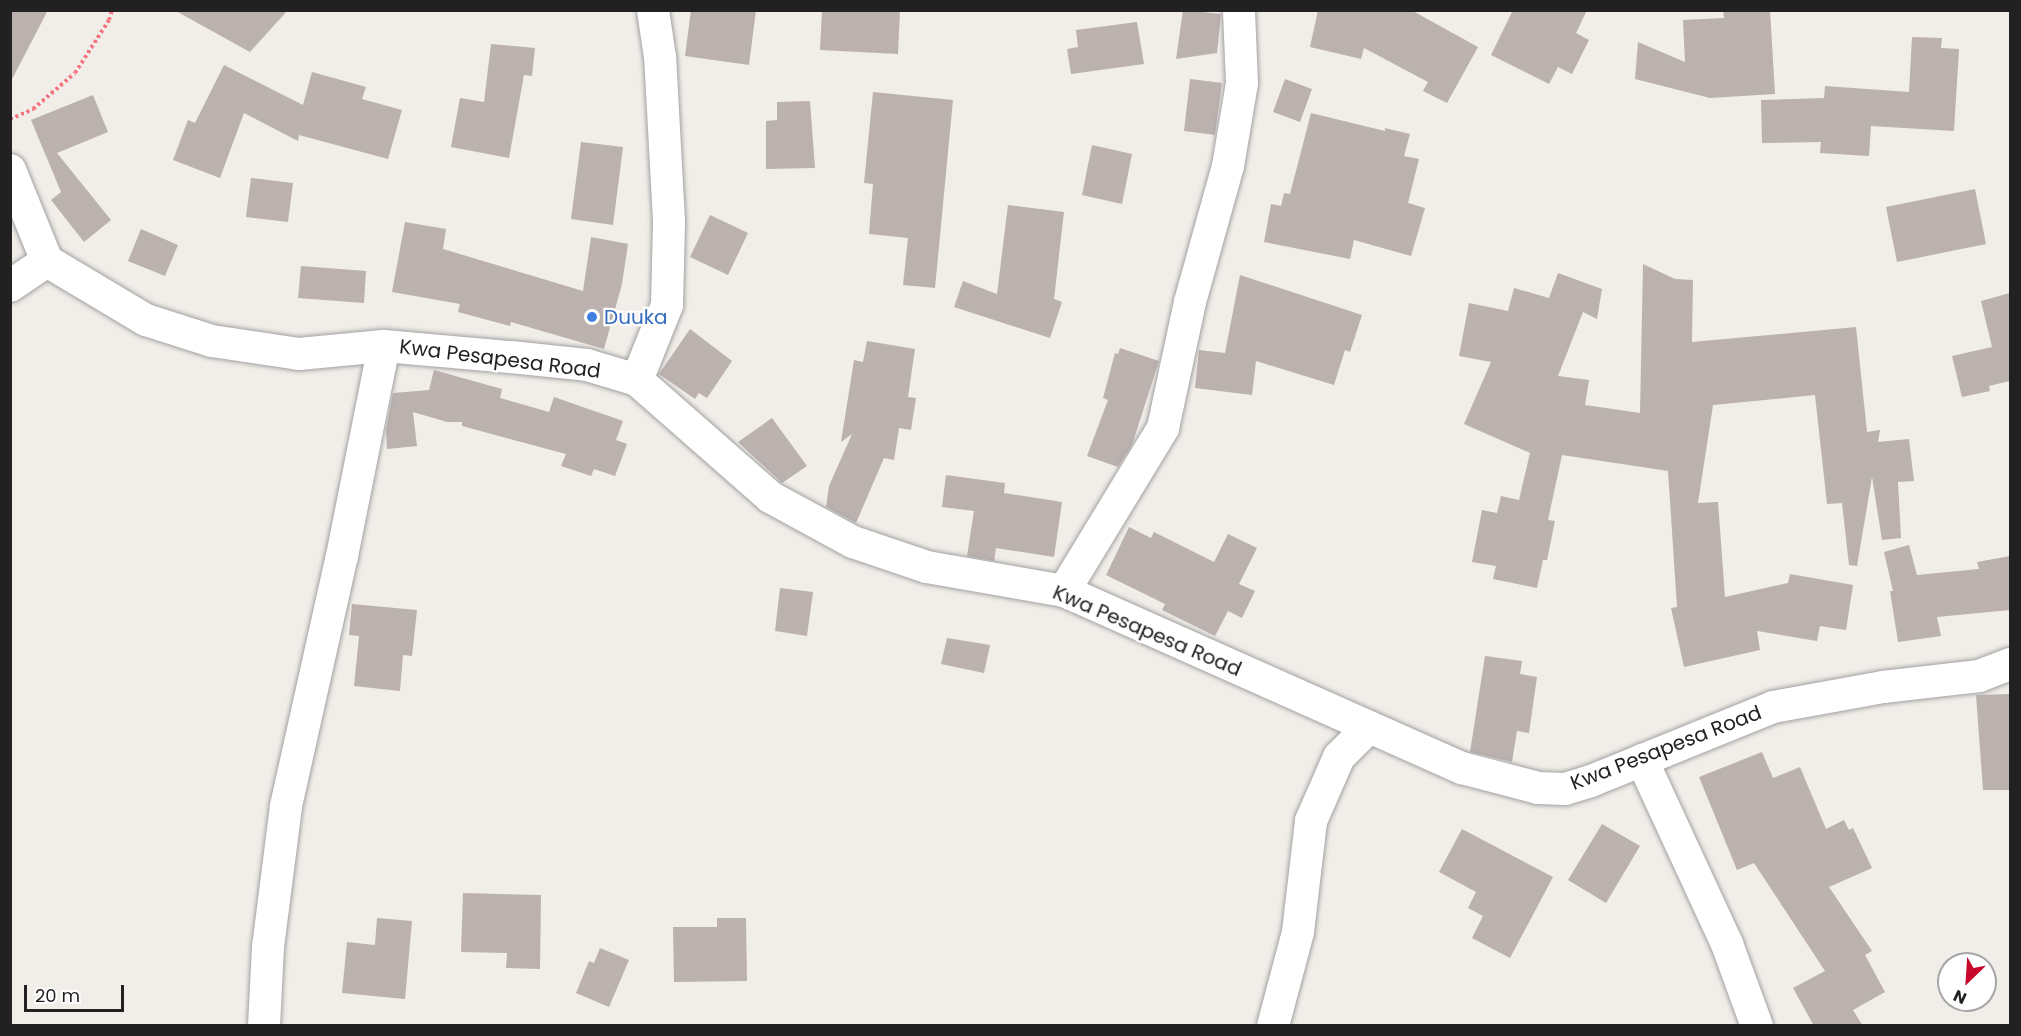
<!DOCTYPE html>
<html>
<head>
<meta charset="utf-8">
<style>
  body { margin:0 }
  #map { position:relative; width:2021px; height:1036px; overflow:hidden; background:#f1ede8; font-family:Poppins,sans-serif }
  div>[style] { position:absolute }
  [style*='--x'] { left:calc(var(--x)*1px); top:calc(var(--y)*1px); width:calc(var(--w)*1px); rotate:calc(var(--a)*1deg) }
  .building>* { inset:0; background:#bbb1ae }
  .path>* { height:4px; margin-top:-2px; transform-origin:0; background:repeating-linear-gradient(90deg,#f47680 0 3px,transparent 0 6px) }
  .roads { filter:drop-shadow(0 0 2px #a2a2a2) drop-shadow(0 0 2px #a2a2a2) }
  .street>* { height:32px; margin:-16px; padding:0 16px; transform-origin:16px; border-radius:16px; background:#fff }
  .dots>* { width:16px; height:16px; translate:-50% -50%; box-sizing:border-box; border:3px solid #fff; border-radius:50% }
  span { translate:-50% -50%; white-space:nowrap; text-align:center; line-height:1.15; -webkit-text-stroke:4.5px #fff; paint-order:stroke }
  .shop-label { font-size:20px; color:#366cbe }
  .left { translate:0 -50%; text-align:left }
  .street-label { font-size:20px; color:#212121 }
  .frame { position:absolute; inset:0; border:12px solid #212121; pointer-events:none }
  .north { position:absolute; left:1937px; top:952px; width:60px; height:60px; box-sizing:border-box; background:#fff; border:2px solid #a6a6a6; border-radius:50%; rotate:205deg; font-size:16px; font-weight:700; line-height:24px; text-align:center; color:#212121 }
  .north::after { content:''; display:block; margin:auto; width:21px; height:27px; background:#c9092c; clip-path:polygon(50% 0,100% 100%,50% 72%,0 100%) }
  .scale { position:absolute; left:24px; top:985px; width:100px; height:27px; box-sizing:border-box; border:3px solid #212121; border-top:0; padding-left:8px; font-size:18px; line-height:21px; white-space:nowrap; color:#212121; -webkit-text-stroke:4px #fff; paint-order:stroke }
</style>
</head>
<body>
<div id="map">
  <div class="building">
    <i style="clip-path:polygon(10px 10px,48px 10px,10px 83px)"></i>
    <i style="clip-path:polygon(174px 10px,288px 10px,250px 52px)"></i>
    <i style="clip-path:polygon(691px 10px,756px 10px,749px 65px,685px 56px)"></i>
    <i style="clip-path:polygon(822px 10px,900px 10px,898px 54px,820px 50px)"></i>
    <i style="clip-path:polygon(1183px 10px,1221px 14px,1217px 53px,1176px 59px)"></i>
    <i style="clip-path:polygon(1318px 10px,1411px 10px,1478px 47px,1447px 103px,1423px 91px,1428px 82px,1364px 48px,1361px 59px,1310px 47px)"></i>
    <i style="clip-path:polygon(1513px 10px,1587px 10px,1576px 33px,1589px 40px,1572px 74px,1558px 67px,1549px 84px,1491px 55px)"></i>
    <i style="clip-path:polygon(1723px 10px,1770px 10px,1775px 94px,1710px 98px,1635px 79px,1638px 42px,1685px 62px,1683px 20px,1724px 18px)"></i>
    <i style="clip-path:polygon(1137px 22px,1144px 64px,1071px 74px,1067px 49px,1078px 47px,1076px 30px)"></i>
    <i style="clip-path:polygon(1912px 37px,1942px 38px,1941px 48px,1959px 49px,1954px 131px,1871px 126px,1869px 156px,1820px 153px,1821px 142px,1762px 143px,1761px 100px,1824px 98px,1825px 86px,1909px 92px)"></i>
    <i style="clip-path:polygon(491px 44px,535px 48px,532px 76px,524px 75px,509px 158px,451px 147px,460px 98px,484px 102px)"></i>
    <i style="clip-path:polygon(224px 65px,303px 105px,312px 72px,366px 87px,362px 99px,402px 110px,388px 159px,299px 135px,298px 141px,244px 113px,220px 178px,173px 160px,188px 120px,195px 123px)"></i>
    <i style="clip-path:polygon(1190px 79px,1222px 83px,1215px 135px,1184px 131px)"></i>
    <i style="clip-path:polygon(1285px 79px,1312px 89px,1300px 122px,1273px 112px)"></i>
    <i style="clip-path:polygon(873px 92px,953px 100px,935px 288px,903px 285px,908px 238px,869px 234px,873px 184px,864px 183px)"></i>
    <i style="clip-path:polygon(93px 95px,108px 132px,57px 153px,111px 220px,84px 242px,51px 200px,61px 192px,31px 120px)"></i>
    <i style="clip-path:polygon(810px 101px,815px 168px,766px 169px,766px 121px,777px 120px,777px 102px)"></i>
    <i style="clip-path:polygon(1311px 113px,1385px 131px,1385px 128px,1410px 134px,1404px 156px,1419px 159px,1408px 203px,1425px 208px,1411px 256px,1354px 240px,1350px 259px,1264px 242px,1271px 204px,1281px 206px,1284px 193px,1290px 194px)"></i>
    <i style="clip-path:polygon(581px 142px,623px 147px,613px 225px,571px 219px)"></i>
    <i style="clip-path:polygon(1092px 145px,1132px 154px,1122px 204px,1082px 195px)"></i>
    <i style="clip-path:polygon(251px 178px,293px 183px,288px 222px,246px 217px)"></i>
    <i style="clip-path:polygon(1975px 189px,1986px 244px,1897px 262px,1886px 207px)"></i>
    <i style="clip-path:polygon(1008px 205px,1064px 212px,1054px 299px,1062px 302px,1050px 338px,954px 307px,963px 281px,997px 294px)"></i>
    <i style="clip-path:polygon(710px 215px,748px 233px,728px 275px,690px 257px)"></i>
    <i style="clip-path:polygon(405px 222px,446px 229px,443px 249px,583px 291px,591px 237px,628px 244px,622px 284px,604px 349px,511px 322px,510px 326px,458px 312px,460px 304px,392px 292px)"></i>
    <i style="clip-path:polygon(141px 229px,178px 245px,165px 276px,128px 261px)"></i>
    <i style="clip-path:polygon(1643px 264px,1675px 279px,1693px 280px,1692px 342px,1856px 327px,1867px 432px,1880px 430px,1878px 442px,1909px 439px,1914px 481px,1898px 482px,1901px 538px,1882px 540px,1872px 477px,1857px 566px,1849px 565px,1842px 503px,1827px 504px,1815px 395px,1713px 405px,1698px 503px,1718px 502px,1725px 597px,1788px 583px,1790px 574px,1853px 585px,1846px 630px,1820px 626px,1817px 641px,1757px 631px,1760px 650px,1684px 667px,1671px 608px,1677px 607px,1668px 471px,1562px 455px,1548px 520px,1555px 521px,1547px 560px,1543px 560px,1537px 588px,1493px 579px,1496px 566px,1472px 562px,1482px 510px,1497px 513px,1501px 496px,1519px 500px,1530px 453px,1464px 424px,1491px 362px,1459px 356px,1469px 303px,1508px 311px,1514px 288px,1549px 298px,1558px 273px,1602px 289px,1597px 319px,1583px 312px,1558px 376px,1589px 380px,1585px 405px,1640px 413px)"></i>
    <i style="clip-path:polygon(301px 266px,366px 271px,364px 303px,298px 298px)"></i>
    <i style="clip-path:polygon(1240px 275px,1362px 315px,1350px 352px,1345px 350px,1334px 385px,1256px 361px,1252px 395px,1195px 388px,1199px 350px,1225px 353px)"></i>
    <i style="clip-path:polygon(2010px 293px,2010px 381px,1989px 386px,1990px 391px,1962px 397px,1952px 356px,1992px 347px,1981px 301px)"></i>
    <i style="clip-path:polygon(690px 329px,732px 361px,707px 398px,699px 393px,695px 399px,659px 374px)"></i>
    <i style="clip-path:polygon(867px 341px,915px 349px,908px 397px,916px 398px,911px 430px,899px 428px,894px 460px,884px 458px,856px 523px,826px 507px,829px 486px,852px 434px,841px 442px,854px 360px,863px 362px)"></i>
    <i style="clip-path:polygon(1120px 348px,1159px 361px,1132px 445px,1118px 467px,1087px 456px,1108px 400px,1103px 398px,1115px 353px,1118px 354px)"></i>
    <i style="clip-path:polygon(434px 370px,502px 389px,500px 398px,549px 412px,554px 397px,623px 421px,616px 440px,627px 444px,615px 476px,594px 469px,591px 476px,561px 466px,566px 454px,462px 426px,462px 422px,447px 422px,413px 412px,417px 446px,387px 449px,386px 430px,393px 393px,429px 390px)"></i>
    <i style="clip-path:polygon(772px 418px,807px 466px,782px 483px,738px 442px)"></i>
    <i style="clip-path:polygon(946px 475px,1005px 483px,1004px 493px,1062px 502px,1054px 557px,996px 548px,994px 561px,967px 556px,974px 511px,942px 507px)"></i>
    <i style="clip-path:polygon(1129px 527px,1151px 538px,1154px 532px,1214px 562px,1228px 534px,1257px 548px,1239px 584px,1255px 591px,1242px 618px,1228px 611px,1215px 636px,1162px 610px,1165px 604px,1106px 575px)"></i>
    <i style="clip-path:polygon(1909px 545px,1917px 575px,1979px 569px,1977px 562px,2010px 556px,2010px 610px,1937px 617px,1941px 636px,1898px 642px,1890px 591px,1893px 591px,1884px 552px)"></i>
    <i style="clip-path:polygon(780px 588px,813px 592px,807px 636px,775px 631px)"></i>
    <i style="clip-path:polygon(352px 604px,417px 610px,412px 656px,403px 655px,400px 691px,354px 686px,359px 636px,349px 635px)"></i>
    <i style="clip-path:polygon(947px 638px,990px 645px,984px 673px,941px 664px)"></i>
    <i style="clip-path:polygon(1485px 656px,1522px 661px,1520px 674px,1537px 677px,1529px 733px,1517px 731px,1512px 762px,1470px 752px)"></i>
    <i style="clip-path:polygon(2010px 694px,2010px 790px,1983px 790px,1976px 695px)"></i>
    <i style="clip-path:polygon(1762px 752px,1773px 778px,1800px 767px,1826px 829px,1844px 820px,1849px 830px,1853px 828px,1872px 868px,1829px 887px,1872px 951px,1865px 955px,1885px 992px,1853px 1010px,1863px 1026px,1814px 1026px,1793px 988px,1825px 971px,1754px 863px,1737px 870px,1699px 777px)"></i>
    <i style="clip-path:polygon(1602px 824px,1640px 846px,1606px 903px,1568px 880px)"></i>
    <i style="clip-path:polygon(1462px 829px,1553px 877px,1510px 958px,1472px 938px,1483px 916px,1468px 908px,1476px 892px,1439px 872px)"></i>
    <i style="clip-path:polygon(463px 893px,541px 895px,540px 969px,506px 968px,507px 953px,461px 952px)"></i>
    <i style="clip-path:polygon(377px 918px,412px 921px,405px 999px,342px 993px,347px 942px,375px 945px)"></i>
    <i style="clip-path:polygon(717px 918px,746px 918px,747px 981px,674px 982px,673px 927px,717px 927px)"></i>
    <i style="clip-path:polygon(600px 948px,629px 960px,609px 1007px,576px 993px,589px 961px,594px 963px)"></i>
  </div>
  <div class="path">
    <i style="--x:10;--y:119;--w:25;--a:-23"></i>
    <i style="--x:33;--y:109;--w:55;--a:-40.6"></i>
    <i style="--x:75;--y:73;--w:63;--a:-57.3"></i>
    <i style="--x:109;--y:20;--w:10;--a:-73"></i>
  </div>
  <div class="roads">
    <div class="street">
      <i style="--x:10;--y:170;--w:98;--a:67.9"></i>
      <i style="--x:10;--y:286;--w:45;--a:-34"></i>
      <i style="--x:47;--y:261;--w:115;--a:30.8"></i>
      <i style="--x:146;--y:320;--w:69;--a:17.7"></i>
      <i style="--x:212;--y:341;--w:88;--a:8.5"></i>
      <i style="--x:299;--y:354;--w:85;--a:-5.4"></i>
      <i style="--x:384;--y:346;--w:127;--a:5"></i>
      <i style="--x:511;--y:357;--w:76;--a:6"></i>
      <i style="--x:587;--y:365;--w:52;--a:16.7"></i>
      <i style="--x:637;--y:380;--w:177;--a:41.3"></i>
      <i style="--x:770;--y:497;--w:94;--a:28.5"></i>
      <i style="--x:853;--y:542;--w:78;--a:18.7"></i>
      <i style="--x:927;--y:567;--w:139;--a:9.9"></i>
      <i style="--x:1064;--y:591;--w:436;--a:24"></i>
      <i style="--x:1462;--y:768;--w:79;--a:14.7"></i>
      <i style="--x:1538;--y:788;--w:27;--a:2"></i>
      <i style="--x:1565;--y:789;--w:27;--a:-17"></i>
      <i style="--x:1591;--y:781;--w:196;--a:-22.1"></i>
      <i style="--x:1773;--y:707;--w:112;--a:-10.3"></i>
      <i style="--x:1883;--y:687;--w:97;--a:-6.5"></i>
      <i style="--x:1979;--y:676;--w:33;--a:-21"></i>
      <i style="--x:637;--y:380;--w:81;--a:-68.2"></i>
      <i style="--x:667;--y:305;--w:84;--a:-88.6"></i>
      <i style="--x:669;--y:221;--w:164;--a:-93.1"></i>
      <i style="--x:660;--y:57;--w:48;--a:-98.5"></i>
      <i style="--x:1064;--y:591;--w:191;--a:-58.7"></i>
      <i style="--x:1163;--y:428;--w:129;--a:-77.9"></i>
      <i style="--x:1190;--y:302;--w:141;--a:-74.4"></i>
      <i style="--x:1228;--y:166;--w:84;--a:-80.4"></i>
      <i style="--x:1242;--y:83;--w:73;--a:-92.4"></i>
      <i style="--x:1642;--y:760;--w:203;--a:65.2"></i>
      <i style="--x:1727;--y:944;--w:87;--a:69.9"></i>
      <i style="--x:264;--y:1026;--w:79;--a:-87.1"></i>
      <i style="--x:268;--y:947;--w:142;--a:-82.7"></i>
      <i style="--x:286;--y:806;--w:256;--a:-77.4"></i>
      <i style="--x:342;--y:556;--w:214;--a:-78.7"></i>
      <i style="--x:1273;--y:1026;--w:97;--a:-75.1"></i>
      <i style="--x:1298;--y:932;--w:112;--a:-83.3"></i>
      <i style="--x:1311;--y:821;--w:70;--a:-66.4"></i>
      <i style="--x:1339;--y:757;--w:41;--a:-45"></i>
    </div>
  </div>
  <div class="dots">
    <i style="left:592px;top:317px;background:#3f7fe0"></i>
  </div>
  <div class="shop-label">
    <span class="left" style="left:604px;top:317px">Duuka</span>
  </div>
  <div class="street-label">
    <span style="left:500px;top:359px;rotate:7deg">Kwa Pesapesa Road</span>
    <span style="left:1147px;top:631px;rotate:23deg">Kwa Pesapesa Road</span>
    <span style="left:1666px;top:748px;rotate:-21deg">Kwa Pesapesa Road</span>
  </div>
  <div class="frame"></div>
  <div class="north">N</div>
  <div class="scale">20 m</div>
</div>
</body>
</html>
